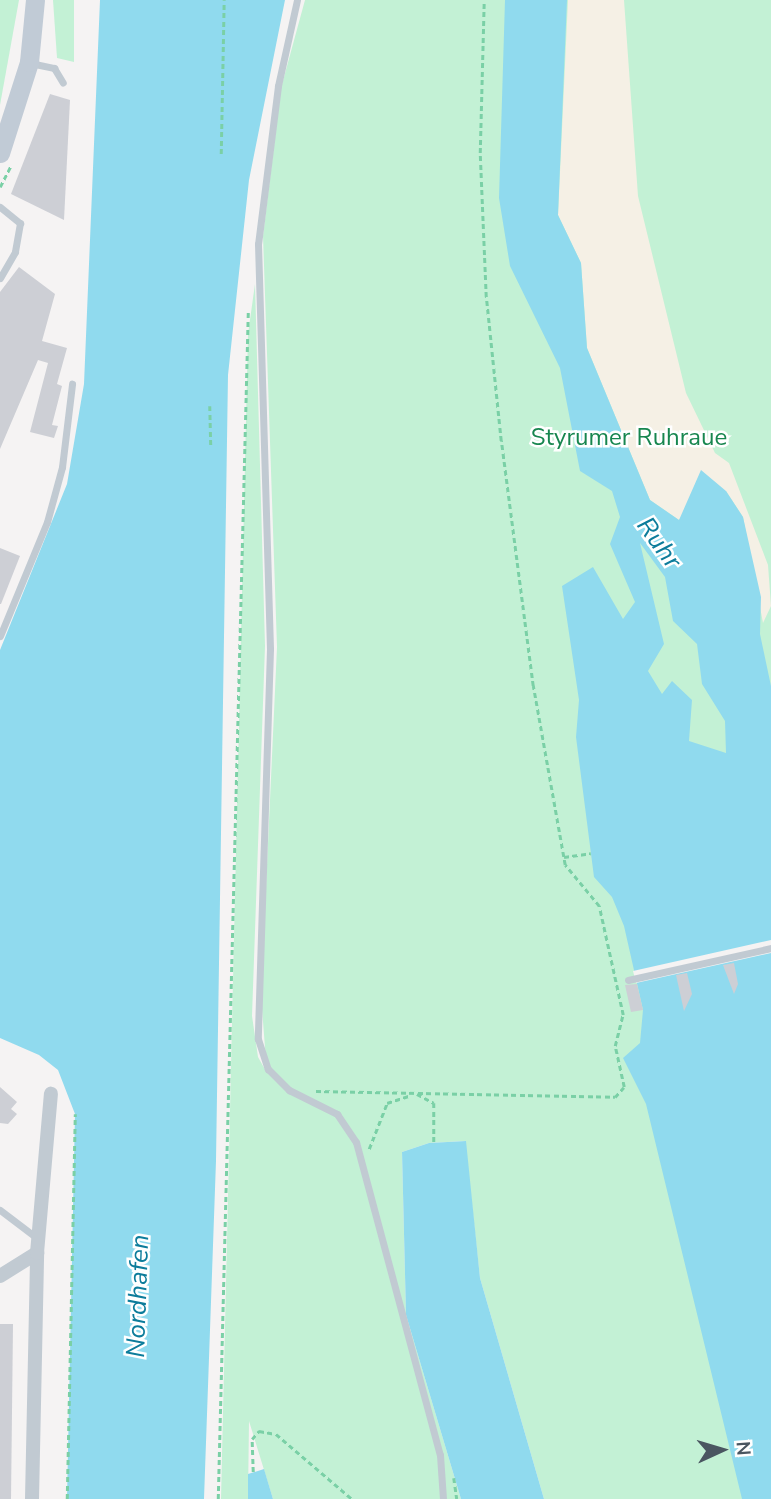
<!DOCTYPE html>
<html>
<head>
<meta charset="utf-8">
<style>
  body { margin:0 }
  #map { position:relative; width:771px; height:1499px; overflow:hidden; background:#f5f3f3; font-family:"Nunito Sans",sans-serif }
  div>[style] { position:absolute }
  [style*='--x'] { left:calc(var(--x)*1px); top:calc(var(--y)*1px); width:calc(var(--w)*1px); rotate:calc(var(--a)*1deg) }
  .green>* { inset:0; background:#c3f1d5 }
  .sand>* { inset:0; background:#f5f0e5 }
  .water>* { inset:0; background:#90daee }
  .pier>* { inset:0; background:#f5f3f3 }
  .building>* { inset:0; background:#cdcfd5 }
  .path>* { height:2.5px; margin-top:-1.25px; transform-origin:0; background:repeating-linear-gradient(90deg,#7ad0a6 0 5px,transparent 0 8.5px) }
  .lane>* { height:7px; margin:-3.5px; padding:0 3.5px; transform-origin:3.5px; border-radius:3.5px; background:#c1cad2 }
  .street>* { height:14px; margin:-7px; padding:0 7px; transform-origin:7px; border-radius:7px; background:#c1cad2 }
  .secondary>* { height:19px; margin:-9.5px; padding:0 9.5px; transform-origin:9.5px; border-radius:9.5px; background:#c1cbd6 }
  span { translate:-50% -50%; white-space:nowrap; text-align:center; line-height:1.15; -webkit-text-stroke:5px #fff; paint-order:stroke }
  .park-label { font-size:24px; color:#17864f }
  .water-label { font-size:26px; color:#0c7c9b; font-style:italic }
  .north { position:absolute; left:687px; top:1415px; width:70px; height:70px; -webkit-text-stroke:5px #fff; paint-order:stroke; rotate:86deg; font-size:19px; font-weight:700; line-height:28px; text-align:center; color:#4a5661 }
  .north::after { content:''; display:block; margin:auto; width:24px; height:32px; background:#4a5661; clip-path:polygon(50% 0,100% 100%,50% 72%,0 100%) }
</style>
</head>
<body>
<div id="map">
  <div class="green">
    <i style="clip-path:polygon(0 0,19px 0,0 105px)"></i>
    <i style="clip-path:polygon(53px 0,74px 0,74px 62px,57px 58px)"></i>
    <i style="clip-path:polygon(305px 0,771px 0,771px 1499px,544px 1499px,480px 1278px,465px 1141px,429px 1143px,402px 1152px,406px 1315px,461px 1499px,273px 1499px,249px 1421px,248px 1499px,221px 1499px,248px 334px,255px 284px,265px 646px,252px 1016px,258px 1057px,267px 1073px,261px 996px,277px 647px,263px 236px,281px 88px)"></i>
  </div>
  <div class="sand">
    <i style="clip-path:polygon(568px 0,624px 0,638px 196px,686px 393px,715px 453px,729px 463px,768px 565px,771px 606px,763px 623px,743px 517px,726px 491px,679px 520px,650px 500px,587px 348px,581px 263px,558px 215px)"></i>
  </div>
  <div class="water">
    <i style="clip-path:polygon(100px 0,285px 0,249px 180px,228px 375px,216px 1161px,204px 1499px,67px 1499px,75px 1114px,58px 1070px,39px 1055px,0 1038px,0 650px,67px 484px,84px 384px)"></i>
    <i style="clip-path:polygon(evenodd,505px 0,567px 0,558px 215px,581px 263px,587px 348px,650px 500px,679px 520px,701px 470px,726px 491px,743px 517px,761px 597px,760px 634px,771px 686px,771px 1499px,742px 1499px,646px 1104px,623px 1058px,640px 1043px,643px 1010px,624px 926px,612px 897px,594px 877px,576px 737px,579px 700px,562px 586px,593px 567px,623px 619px,635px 602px,610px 544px,620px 517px,612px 491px,580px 471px,560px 368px,510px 266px,499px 198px,505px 0,640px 543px,665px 577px,673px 621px,697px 644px,702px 684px,725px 721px,726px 753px,689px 741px,692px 700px,672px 681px,662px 694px,648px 671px,664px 644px,640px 543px)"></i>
    <i style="clip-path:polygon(466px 1141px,480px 1278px,544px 1499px,461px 1499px,406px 1315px,402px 1152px,429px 1143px)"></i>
    <i style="clip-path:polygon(264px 1469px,273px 1499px,248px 1499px,248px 1474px)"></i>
  </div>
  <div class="pier">
    <i style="clip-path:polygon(771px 940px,771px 953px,636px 983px,633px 971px)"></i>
  </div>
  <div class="building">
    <i style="clip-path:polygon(50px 94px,70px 100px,64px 220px,11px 194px)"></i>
    <i style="clip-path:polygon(19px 267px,55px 294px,42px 341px,67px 348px,57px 384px,62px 386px,52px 425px,58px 426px,54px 438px,30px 432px,48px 363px,38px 360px,0 449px,0 292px)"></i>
    <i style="clip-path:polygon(0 548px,20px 556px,1px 604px,0 604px)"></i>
    <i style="clip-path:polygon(734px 963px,738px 984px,734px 994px,723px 965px)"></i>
    <i style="clip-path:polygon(687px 973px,692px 994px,684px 1011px,676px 975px)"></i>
    <i style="clip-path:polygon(637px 984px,643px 1010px,631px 1012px,625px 985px)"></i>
    <i style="clip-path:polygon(0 1087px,17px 1102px,11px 1109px,17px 1114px,8px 1124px,0 1123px)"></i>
    <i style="clip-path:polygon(0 1324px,13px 1324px,11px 1499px,0 1499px)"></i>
  </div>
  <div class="path">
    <i style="--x:221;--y:154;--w:154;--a:-88.9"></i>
    <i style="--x:0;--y:187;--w:25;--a:-63"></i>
    <i style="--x:210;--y:406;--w:42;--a:88.6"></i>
    <i style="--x:564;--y:857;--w:27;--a:-8"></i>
    <i style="--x:316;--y:1091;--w:299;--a:1.1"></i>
    <i style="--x:615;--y:1097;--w:13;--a:-48"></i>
    <i style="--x:624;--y:1087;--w:42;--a:-102.4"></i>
    <i style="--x:615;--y:1046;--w:32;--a:-76"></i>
    <i style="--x:623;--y:1015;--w:112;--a:-102.4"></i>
    <i style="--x:599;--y:906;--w:53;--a:-129.7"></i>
    <i style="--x:565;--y:865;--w:182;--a:-100.1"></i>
    <i style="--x:533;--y:686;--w:247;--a:-97.4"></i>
    <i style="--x:501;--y:441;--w:145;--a:-95.9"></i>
    <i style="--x:486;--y:297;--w:144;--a:-92.4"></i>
    <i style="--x:480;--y:153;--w:153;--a:-88.5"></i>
    <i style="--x:417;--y:1094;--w:19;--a:28"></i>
    <i style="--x:434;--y:1103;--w:39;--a:90"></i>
    <i style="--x:369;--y:1149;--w:49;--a:-68.6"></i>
    <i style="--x:387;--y:1103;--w:25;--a:-18"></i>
    <i style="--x:253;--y:1472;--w:33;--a:-92"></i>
    <i style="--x:252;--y:1439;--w:11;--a:-49"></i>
    <i style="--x:259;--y:1431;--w:17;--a:10"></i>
    <i style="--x:276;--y:1434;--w:100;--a:40.5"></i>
    <i style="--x:454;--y:1478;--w:21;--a:82"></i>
    <i style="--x:67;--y:1499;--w:385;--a:-88.8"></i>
    <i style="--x:218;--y:1499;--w:1189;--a:-88.55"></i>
  </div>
  <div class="lane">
    <i style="--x:297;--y:0;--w:88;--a:102.5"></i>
    <i style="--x:278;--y:86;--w:159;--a:97.2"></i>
    <i style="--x:258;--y:244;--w:405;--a:88.3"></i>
    <i style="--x:270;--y:649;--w:390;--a:91.8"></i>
    <i style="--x:258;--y:1039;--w:32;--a:72"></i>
    <i style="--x:268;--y:1069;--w:30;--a:45"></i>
    <i style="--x:289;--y:1090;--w:54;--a:26.6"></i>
    <i style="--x:337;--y:1114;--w:34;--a:56"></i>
    <i style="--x:356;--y:1142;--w:324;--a:75"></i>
    <i style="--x:440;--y:1455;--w:44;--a:86.1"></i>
    <i style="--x:30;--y:63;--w:25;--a:12"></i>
    <i style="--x:54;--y:68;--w:17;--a:59"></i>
    <i style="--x:0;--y:207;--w:26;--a:39"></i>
    <i style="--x:20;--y:223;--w:29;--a:100"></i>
    <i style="--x:15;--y:252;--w:30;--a:120"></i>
    <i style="--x:0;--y:636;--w:123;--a:-67.6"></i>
    <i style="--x:47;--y:522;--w:57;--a:-74.7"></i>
    <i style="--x:62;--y:467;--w:84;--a:-83.1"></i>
    <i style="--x:628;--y:980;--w:147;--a:-12.6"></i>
    <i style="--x:0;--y:1210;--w:48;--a:37.3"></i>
  </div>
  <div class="street">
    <i style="--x:0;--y:1276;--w:44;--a:-31.9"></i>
    <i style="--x:32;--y:1499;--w:246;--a:-88.8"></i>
    <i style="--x:37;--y:1253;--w:160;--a:-85"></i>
  </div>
  <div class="secondary">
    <i style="--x:0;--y:153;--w:96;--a:-72.3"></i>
    <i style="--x:29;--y:62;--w:62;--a:-84.5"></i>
  </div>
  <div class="park-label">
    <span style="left:629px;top:438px">Styrumer Ruhraue</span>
  </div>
  <div class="water-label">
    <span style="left:659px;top:543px;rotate:54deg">Ruhr</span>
    <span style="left:138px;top:1296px;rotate:-88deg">Nordhafen</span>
  </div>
  <div class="north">N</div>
</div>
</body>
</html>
